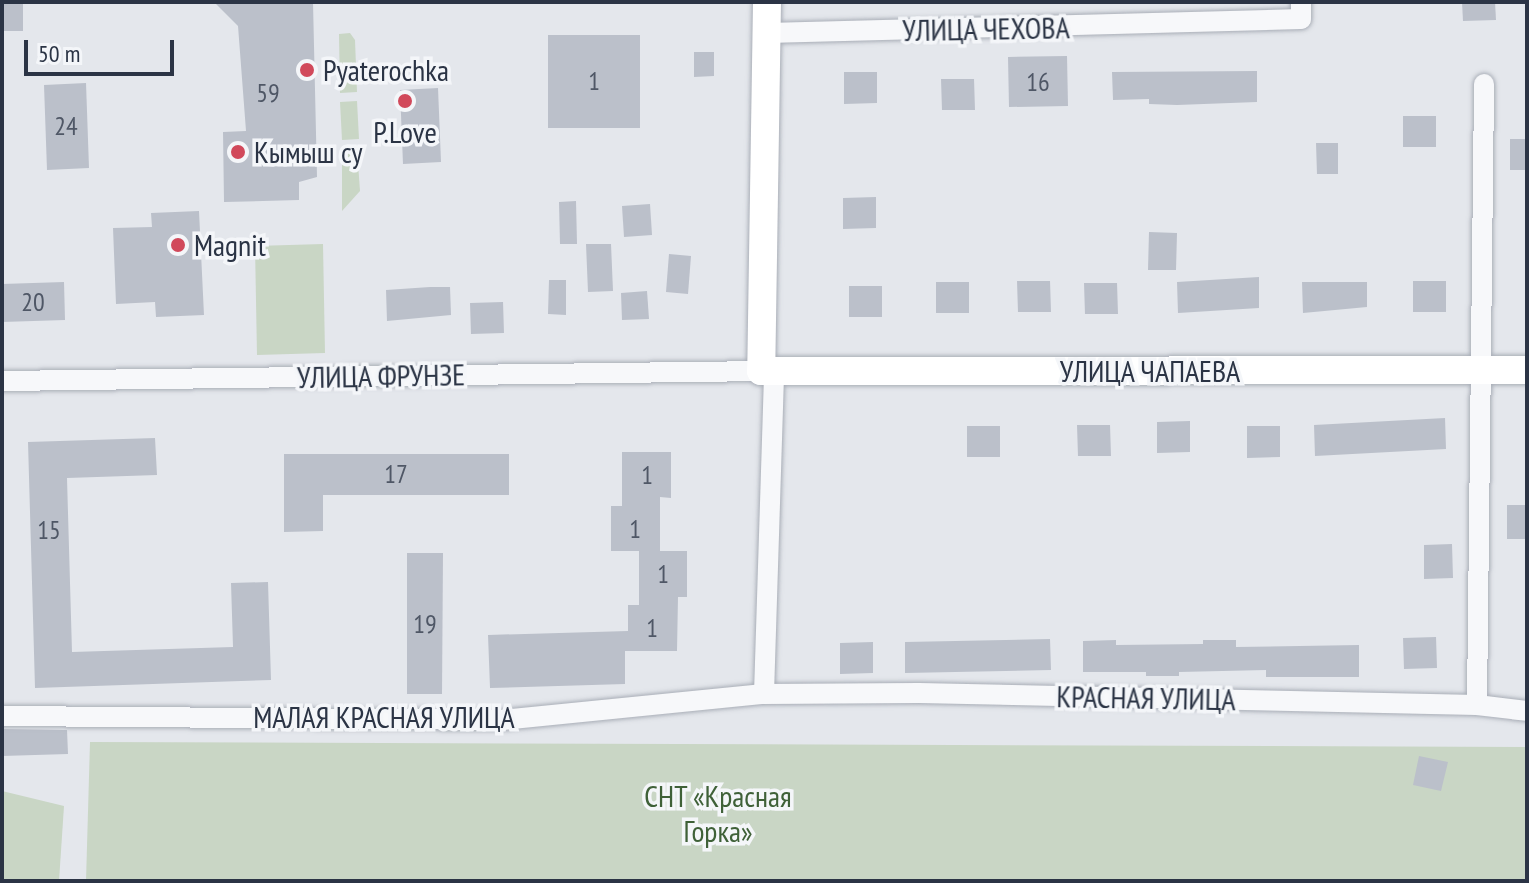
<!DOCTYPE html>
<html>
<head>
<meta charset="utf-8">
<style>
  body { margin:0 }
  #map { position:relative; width:1529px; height:883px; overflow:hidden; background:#e4e7ec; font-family:"PT Sans Narrow",sans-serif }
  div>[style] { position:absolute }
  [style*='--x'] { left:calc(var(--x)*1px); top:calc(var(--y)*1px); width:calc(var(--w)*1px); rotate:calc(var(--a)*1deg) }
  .green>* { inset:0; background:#c9d6c5 }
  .building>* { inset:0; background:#bbc0ca }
  .roads { filter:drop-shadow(0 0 2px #a9aeb7) drop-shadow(0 0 2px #a9aeb7) }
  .street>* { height:20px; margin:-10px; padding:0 10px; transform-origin:10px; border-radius:10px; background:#f7f8fa }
  .secondary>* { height:28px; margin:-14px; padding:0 14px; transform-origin:14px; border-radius:14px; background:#fff }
  .dots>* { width:22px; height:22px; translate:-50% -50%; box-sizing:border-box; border:4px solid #f4f6f9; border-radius:50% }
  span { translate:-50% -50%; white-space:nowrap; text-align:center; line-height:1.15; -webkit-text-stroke:7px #f4f6f9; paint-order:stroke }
  .number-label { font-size:26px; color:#4f5766 }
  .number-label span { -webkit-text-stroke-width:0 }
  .street-label { font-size:30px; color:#2b3445 }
  .poi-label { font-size:30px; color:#2b3445 }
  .left { translate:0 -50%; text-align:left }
  .park-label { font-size:30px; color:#3f6138 }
  .frame { position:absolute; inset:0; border:4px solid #2b3445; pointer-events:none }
  .scale { position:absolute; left:24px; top:40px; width:150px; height:36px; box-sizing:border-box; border:4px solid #2b3445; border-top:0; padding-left:10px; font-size:24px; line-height:28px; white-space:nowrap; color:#2b3445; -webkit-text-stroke:6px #f4f6f9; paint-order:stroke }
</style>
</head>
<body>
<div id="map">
  <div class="green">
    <i style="clip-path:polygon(350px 33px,355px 40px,357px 92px,340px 93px,339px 34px)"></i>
    <i style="clip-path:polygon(357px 101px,359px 139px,342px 140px,340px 102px)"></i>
    <i style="clip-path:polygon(342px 149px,357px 149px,360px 191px,342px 211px)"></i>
    <i style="clip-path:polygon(323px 244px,325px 353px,257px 355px,255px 246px)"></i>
    <i style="clip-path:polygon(90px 742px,1527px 747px,1527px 881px,86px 881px)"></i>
    <i style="clip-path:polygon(2px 791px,64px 806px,59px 881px,2px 881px)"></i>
  </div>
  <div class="building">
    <i style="clip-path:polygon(2px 2px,23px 2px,23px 31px,2px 31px)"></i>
    <i style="clip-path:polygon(214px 2px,313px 2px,317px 177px,299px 182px,299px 200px,224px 202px,223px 132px,246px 131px,238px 26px)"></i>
    <i style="clip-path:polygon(1462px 2px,1495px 2px,1496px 20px,1463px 21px)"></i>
    <i style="clip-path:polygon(548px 35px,640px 35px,640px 128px,548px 128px)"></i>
    <i style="clip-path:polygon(694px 52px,714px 52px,714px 76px,694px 77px)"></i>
    <i style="clip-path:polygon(1067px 56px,1068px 106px,1009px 107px,1008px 57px)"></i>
    <i style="clip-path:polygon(1257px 71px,1257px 102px,1177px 105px,1149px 104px,1149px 99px,1113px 100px,1112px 72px)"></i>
    <i style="clip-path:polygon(844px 72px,877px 72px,877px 103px,844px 104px)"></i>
    <i style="clip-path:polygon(941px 79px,974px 79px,975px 110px,942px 110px)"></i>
    <i style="clip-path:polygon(86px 83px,89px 168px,47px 170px,44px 85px)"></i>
    <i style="clip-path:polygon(438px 88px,441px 162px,403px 164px,400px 90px)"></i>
    <i style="clip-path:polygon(1403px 116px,1436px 116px,1436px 147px,1403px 147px)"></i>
    <i style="clip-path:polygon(1510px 139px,1527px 139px,1527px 170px,1510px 170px)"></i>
    <i style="clip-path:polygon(1316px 143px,1338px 143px,1338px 174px,1317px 174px)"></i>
    <i style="clip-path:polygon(876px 197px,876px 228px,843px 229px,843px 198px)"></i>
    <i style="clip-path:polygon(576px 201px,577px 244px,560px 244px,559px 202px)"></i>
    <i style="clip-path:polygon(650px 204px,652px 235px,624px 237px,622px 206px)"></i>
    <i style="clip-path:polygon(199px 211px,204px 315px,156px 317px,155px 302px,116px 304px,113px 228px,152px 227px,151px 213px)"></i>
    <i style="clip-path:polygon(1149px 232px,1177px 233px,1176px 270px,1148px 270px)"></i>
    <i style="clip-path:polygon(586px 244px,611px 244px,613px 291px,588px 292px)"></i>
    <i style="clip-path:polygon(669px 254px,691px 256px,688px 294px,666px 292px)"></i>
    <i style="clip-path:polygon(1259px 277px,1259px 308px,1178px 313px,1177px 282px)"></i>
    <i style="clip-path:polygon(549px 280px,566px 280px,566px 315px,548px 314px)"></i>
    <i style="clip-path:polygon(1017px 281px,1050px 281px,1051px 312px,1018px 312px)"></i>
    <i style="clip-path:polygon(1413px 281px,1446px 281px,1446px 312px,1413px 312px)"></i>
    <i style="clip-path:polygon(64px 282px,65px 320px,2px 322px,2px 284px)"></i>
    <i style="clip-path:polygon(936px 282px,969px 282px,969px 313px,936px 313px)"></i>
    <i style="clip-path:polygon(1302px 282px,1367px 282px,1367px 307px,1303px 313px)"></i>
    <i style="clip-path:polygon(1084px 283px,1117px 283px,1118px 314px,1085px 314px)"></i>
    <i style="clip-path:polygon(849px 286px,882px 286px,882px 317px,849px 317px)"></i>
    <i style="clip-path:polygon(430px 287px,450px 287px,451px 315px,387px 321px,386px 290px)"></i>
    <i style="clip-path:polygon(647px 291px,649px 319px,622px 320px,621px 293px)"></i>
    <i style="clip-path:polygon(503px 302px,504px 333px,471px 334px,470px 303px)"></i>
    <i style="clip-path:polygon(1445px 418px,1446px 449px,1315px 456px,1314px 425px)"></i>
    <i style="clip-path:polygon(1190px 421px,1190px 452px,1157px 453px,1157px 422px)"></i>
    <i style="clip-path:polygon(1077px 425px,1110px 425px,1111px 456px,1078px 456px)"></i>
    <i style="clip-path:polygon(967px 426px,1000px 426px,1000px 457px,967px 457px)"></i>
    <i style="clip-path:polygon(1247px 426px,1280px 426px,1280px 457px,1247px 458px)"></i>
    <i style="clip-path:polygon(155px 438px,157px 475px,67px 478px,72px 652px,233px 647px,231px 583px,268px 582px,271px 680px,35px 688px,28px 442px)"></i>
    <i style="clip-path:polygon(622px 452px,671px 452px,671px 498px,660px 497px,660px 551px,687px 551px,687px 597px,678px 597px,677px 651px,625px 651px,625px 684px,490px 688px,488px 635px,628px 631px,628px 605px,639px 605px,639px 551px,611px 551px,611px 506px,622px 506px)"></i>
    <i style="clip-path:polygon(284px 454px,509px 454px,509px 495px,323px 495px,323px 531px,284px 532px)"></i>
    <i style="clip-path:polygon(1507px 505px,1527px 505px,1527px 539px,1507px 539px)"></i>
    <i style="clip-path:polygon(1452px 544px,1453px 578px,1424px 579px,1424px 545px)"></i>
    <i style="clip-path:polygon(407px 553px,443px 553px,442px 694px,407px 694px)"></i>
    <i style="clip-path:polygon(1436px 637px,1437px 668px,1404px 669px,1403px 638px)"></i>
    <i style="clip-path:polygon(1050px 639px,1051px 670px,905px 673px,905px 642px)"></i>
    <i style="clip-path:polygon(1116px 640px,1116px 645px,1203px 644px,1203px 640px,1236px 640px,1236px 647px,1359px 645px,1359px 677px,1266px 677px,1266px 670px,1179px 672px,1179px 676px,1146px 676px,1146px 672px,1083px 672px,1083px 641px)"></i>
    <i style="clip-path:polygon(873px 642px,873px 673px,840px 674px,840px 643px)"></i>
    <i style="clip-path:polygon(2px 729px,67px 730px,68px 754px,2px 756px)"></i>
    <i style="clip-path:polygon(1419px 756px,1448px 762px,1441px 791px,1413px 785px)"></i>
  </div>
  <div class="roads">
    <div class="street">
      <i style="--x:767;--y:33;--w:534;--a:-1.5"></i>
      <i style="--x:1301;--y:19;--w:17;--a:-90"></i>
      <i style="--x:2;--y:381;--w:759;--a:-0.75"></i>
      <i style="--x:764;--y:694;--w:322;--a:-88.2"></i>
      <i style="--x:1477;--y:705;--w:621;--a:-89.35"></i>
      <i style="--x:2;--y:716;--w:500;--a:0.46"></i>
      <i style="--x:502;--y:720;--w:263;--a:-5.7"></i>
      <i style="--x:764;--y:694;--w:155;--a:-0.4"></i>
      <i style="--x:919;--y:693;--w:558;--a:1.23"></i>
      <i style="--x:1477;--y:705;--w:50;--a:6.8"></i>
    </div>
    <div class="secondary">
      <i style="--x:767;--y:2;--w:369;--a:90.9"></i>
      <i style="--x:761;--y:371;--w:766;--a:-0.07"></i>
    </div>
  </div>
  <div class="dots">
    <i style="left:307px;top:70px;background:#d1495b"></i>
    <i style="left:405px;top:101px;background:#d1495b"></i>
    <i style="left:238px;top:152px;background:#d1495b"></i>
    <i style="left:178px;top:245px;background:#d1495b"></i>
  </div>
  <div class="number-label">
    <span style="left:594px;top:81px">1</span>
    <span style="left:1038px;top:82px">16</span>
    <span style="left:268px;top:93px">59</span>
    <span style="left:66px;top:126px">24</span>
    <span style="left:33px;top:302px">20</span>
    <span style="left:396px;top:474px">17</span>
    <span style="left:647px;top:475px">1</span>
    <span style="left:635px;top:529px">1</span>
    <span style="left:49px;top:530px">15</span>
    <span style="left:663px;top:574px">1</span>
    <span style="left:425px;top:624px">19</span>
    <span style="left:652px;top:628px">1</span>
  </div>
  <div class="street-label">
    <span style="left:986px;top:29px;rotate:-1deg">УЛИЦА ЧЕХОВА</span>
    <span style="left:1150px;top:371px">УЛИЦА ЧАПАЕВА</span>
    <span style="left:381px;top:376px;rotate:-1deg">УЛИЦА ФРУНЗЕ</span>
    <span style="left:1146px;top:698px;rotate:1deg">КРАСНАЯ УЛИЦА</span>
    <span style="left:384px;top:717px">МАЛАЯ КРАСНАЯ УЛИЦА</span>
  </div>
  <div class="poi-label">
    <span class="left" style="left:323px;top:70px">Pyaterochka</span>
    <span style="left:405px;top:132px">P.Love</span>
    <span class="left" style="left:254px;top:152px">Кымыш су</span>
    <span class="left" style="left:194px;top:245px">Magnit</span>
  </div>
  <div class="park-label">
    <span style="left:718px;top:813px">СНТ «Красная<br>Горка»</span>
  </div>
  <div class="frame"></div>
  <div class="scale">50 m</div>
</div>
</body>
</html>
